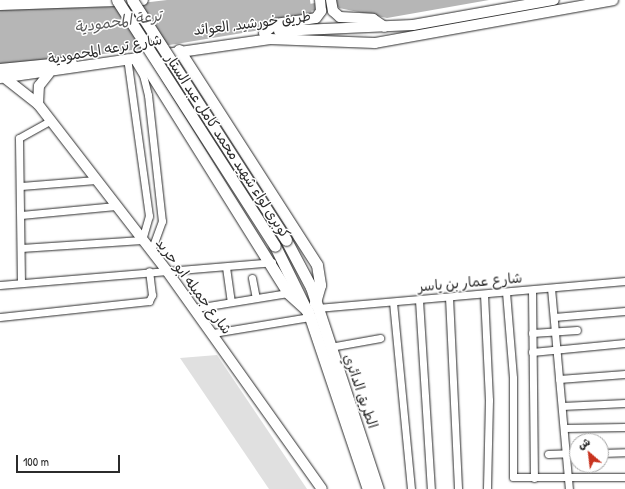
<!DOCTYPE html>
<html>
<head>
<meta charset="utf-8">
<style>
  body { margin:0 }
  #map { position:relative; width:625px; height:489px; overflow:hidden; background:#fff; font-family:"Patrick Hand","Playpen Sans Arabic",sans-serif }
  div>[style] { position:absolute }
  [style*='--x'] { left:calc(var(--x)*1px); top:calc(var(--y)*1px); width:calc(var(--w)*1px); rotate:calc(var(--a)*1deg) }
  .green>* { inset:0; background:#e0e0e0 }
  .water>* { inset:0; background:#b6b6b6 }
  .canal>* { height:7px; margin:-3.5px; padding:0 3.5px; transform-origin:3.5px; border-radius:3.5px; background:#b6b6b6 }
  .roads { filter:drop-shadow(0 0 1px #2b2b2b) drop-shadow(0 0 1px #2b2b2b) }
  .street>* { height:7px; margin:-3.5px; padding:0 3.5px; transform-origin:3.5px; border-radius:3.5px; background:#fff }
  .secondary>* { height:10px; margin:-5px; padding:0 5px; transform-origin:5px; border-radius:5px; background:#fff }
  .primary>* { height:11px; margin:-5.5px; padding:0 5.5px; transform-origin:5.5px; border-radius:5.5px; background:#fff }
  .bridges { filter:drop-shadow(0 0 1px #2b2b2b) drop-shadow(0 0 1px #2b2b2b) }
  .primary-bridge>* { height:11px; margin:-5.5px; padding:0 5.5px; transform-origin:5.5px; border-radius:5.5px; background:#fff }
  span { translate:-50% -50%; white-space:nowrap; text-align:center; line-height:1.15; -webkit-text-stroke:3px #fff; paint-order:stroke }
  .street-label { font-size:14px; color:#2b2b2b }
  .water-label { font-size:15px; color:#5c5c5c; font-style:italic }
  .north { position:absolute; left:569px; top:433px; width:40px; height:40px; box-sizing:border-box; background:#fff; border:1px solid #aaa; border-radius:50%; rotate:332deg; font-size:11px; font-weight:700; line-height:16px; text-align:center; color:#2b2b2b }
  .north::after { content:''; display:block; margin:auto; width:14px; height:18px; background:#c8321e; clip-path:polygon(50% 0,100% 100%,50% 72%,0 100%) }
  .scale { position:absolute; left:16px; top:455px; width:104px; height:18px; box-sizing:border-box; border:2px solid #2b2b2b; border-top:0; padding-left:5px; font-size:12px; line-height:14px; white-space:nowrap; color:#2b2b2b; -webkit-text-stroke:3px #fff; paint-order:stroke }
</style>
</head>
<body>
<div id="map">
  <div class="green">
    <i style="clip-path:polygon(217px 355px,307px 489px,269px 489px,180px 358px)"></i>
  </div>
  <div class="water">
    <i style="clip-path:polygon(167px 0,310px 0,312px 15px,271px 20px,260px 30px,176px 44px,45px 62px,0 64px,0 9px,108px 7px)"></i>
    <i style="clip-path:polygon(338px 0,489px 0,387px 18px,339px 8px)"></i>
  </div>
  <div class="canal">
    <i style="--x:302;--y:8;--w:56;--a:-8.3"></i>
  </div>
  <div class="roads">
    <div class="street">
      <i style="--x:132;--y:57;--w:21;--a:59"></i>
      <i style="--x:143;--y:75;--w:21;--a:76"></i>
      <i style="--x:148;--y:95;--w:127;--a:83.7"></i>
      <i style="--x:162;--y:221;--w:32;--a:110"></i>
      <i style="--x:21;--y:186;--w:75;--a:-4.6"></i>
      <i style="--x:21;--y:215;--w:95;--a:-5.4"></i>
      <i style="--x:21;--y:248;--w:121;--a:-3.8"></i>
      <i style="--x:142;--y:240;--w:25;--a:-74"></i>
      <i style="--x:149;--y:216;--w:160;--a:-97.9"></i>
      <i style="--x:226;--y:267;--w:35;--a:82"></i>
      <i style="--x:252;--y:278;--w:20;--a:79"></i>
      <i style="--x:21;--y:283;--w:145;--a:-90.8"></i>
      <i style="--x:19;--y:138;--w:35;--a:-29"></i>
      <i style="--x:0;--y:285;--w:273;--a:-4.8"></i>
      <i style="--x:551;--y:288;--w:202;--a:84.9"></i>
      <i style="--x:532;--y:290;--w:188;--a:89.4"></i>
      <i style="--x:506;--y:292;--w:86;--a:85.3"></i>
      <i style="--x:513;--y:378;--w:99;--a:90"></i>
      <i style="--x:513;--y:477;--w:112;--a:0"></i>
      <i style="--x:484;--y:294;--w:106;--a:87.3"></i>
      <i style="--x:489;--y:400;--w:89;--a:91.3"></i>
      <i style="--x:449;--y:297;--w:192;--a:87.3"></i>
      <i style="--x:419;--y:300;--w:189;--a:86.4"></i>
      <i style="--x:393;--y:302;--w:188;--a:84.5"></i>
      <i style="--x:196;--y:308;--w:93;--a:-9.3"></i>
      <i style="--x:317;--y:308;--w:309;--a:-5"></i>
      <i style="--x:0;--y:317;--w:150;--a:-6.1"></i>
      <i style="--x:149;--y:301;--w:7;--a:-63"></i>
      <i style="--x:152;--y:295;--w:24;--a:-97"></i>
      <i style="--x:554;--y:317;--w:71;--a:-4.8"></i>
      <i style="--x:213;--y:333;--w:98;--a:-9.4"></i>
      <i style="--x:532;--y:333;--w:45;--a:-3.8"></i>
      <i style="--x:330;--y:347;--w:51;--a:-10.2"></i>
      <i style="--x:532;--y:352;--w:93;--a:-5.5"></i>
      <i style="--x:559;--y:379;--w:66;--a:-4.3"></i>
      <i style="--x:562;--y:406;--w:63;--a:-2.7"></i>
      <i style="--x:564;--y:428;--w:61;--a:-0.9"></i>
      <i style="--x:601;--y:453;--w:24;--a:-2"></i>
      <i style="--x:548;--y:454;--w:29;--a:-2"></i>
    </div>
    <div class="secondary">
      <i style="--x:331;--y:0;--w:11;--a:80"></i>
      <i style="--x:333;--y:11;--w:9;--a:41"></i>
      <i style="--x:340;--y:17;--w:33;--a:3"></i>
      <i style="--x:373;--y:19;--w:14;--a:34"></i>
      <i style="--x:0;--y:5;--w:143;--a:-2"></i>
      <i style="--x:279;--y:31;--w:134;--a:-2.6"></i>
      <i style="--x:413;--y:25;--w:143;--a:-10.1"></i>
      <i style="--x:264;--y:33;--w:14;--a:-39"></i>
      <i style="--x:275;--y:24;--w:41;--a:-8.3"></i>
      <i style="--x:316;--y:18;--w:9;--a:-54"></i>
      <i style="--x:321;--y:11;--w:11;--a:-95"></i>
      <i style="--x:0;--y:69;--w:72;--a:-5.6"></i>
      <i style="--x:0;--y:78;--w:273;--a:-8.2"></i>
      <i style="--x:270;--y:39;--w:105;--a:2.2"></i>
      <i style="--x:375;--y:43;--w:242;--a:-10.2"></i>
      <i style="--x:5;--y:78;--w:42;--a:38.2"></i>
      <i style="--x:38;--y:104;--w:211;--a:52.3"></i>
      <i style="--x:167;--y:271;--w:267;--a:54.6"></i>
      <i style="--x:38;--y:104;--w:18;--a:-87"></i>
      <i style="--x:39;--y:86;--w:16;--a:-52"></i>
    </div>
    <div class="primary">
      <i style="--x:179;--y:50;--w:255;--a:57.3"></i>
      <i style="--x:317;--y:265;--w:20;--a:81"></i>
      <i style="--x:320;--y:285;--w:19;--a:106"></i>
      <i style="--x:140;--y:56;--w:279;--a:58"></i>
      <i style="--x:288;--y:293;--w:27;--a:42"></i>
      <i style="--x:286;--y:240;--w:53;--a:62"></i>
      <i style="--x:311;--y:287;--w:213;--a:71.7"></i>
      <i style="--x:275;--y:246;--w:79;--a:63.8"></i>
      <i style="--x:310;--y:317;--w:182;--a:71.4"></i>
    </div>
  </div>
  <div class="bridges">
    <div class="primary-bridge">
      <i style="--x:117;--y:0;--w:292;--a:57.3"></i>
      <i style="--x:132;--y:0;--w:285;--a:57.3"></i>
    </div>
  </div>
  <div class="street-label">
    <span style="left:252px;top:23px;rotate:-7deg">طريق خورشيد, العوائد</span>
    <span style="left:105px;top:49px;rotate:-10deg">شارع ترعه المحمودية</span>
    <span style="left:228px;top:146px;rotate:57deg">كوبرى لواء شهيد محمد كامل عبد الستار</span>
    <span style="left:470px;top:282px;rotate:-5deg">شارع عمار بن ياسر</span>
    <span style="left:194px;top:286px;rotate:53deg">شارع جميله ابو حريد</span>
    <span style="left:361px;top:391px;rotate:71deg">الطريق الدائري</span>
  </div>
  <div class="water-label">
    <span style="left:118px;top:21px;rotate:-8deg">ترعة المحمودية</span>
  </div>
  <div class="north">ش</div>
  <div class="scale">100 m</div>
</div>
</body>
</html>
